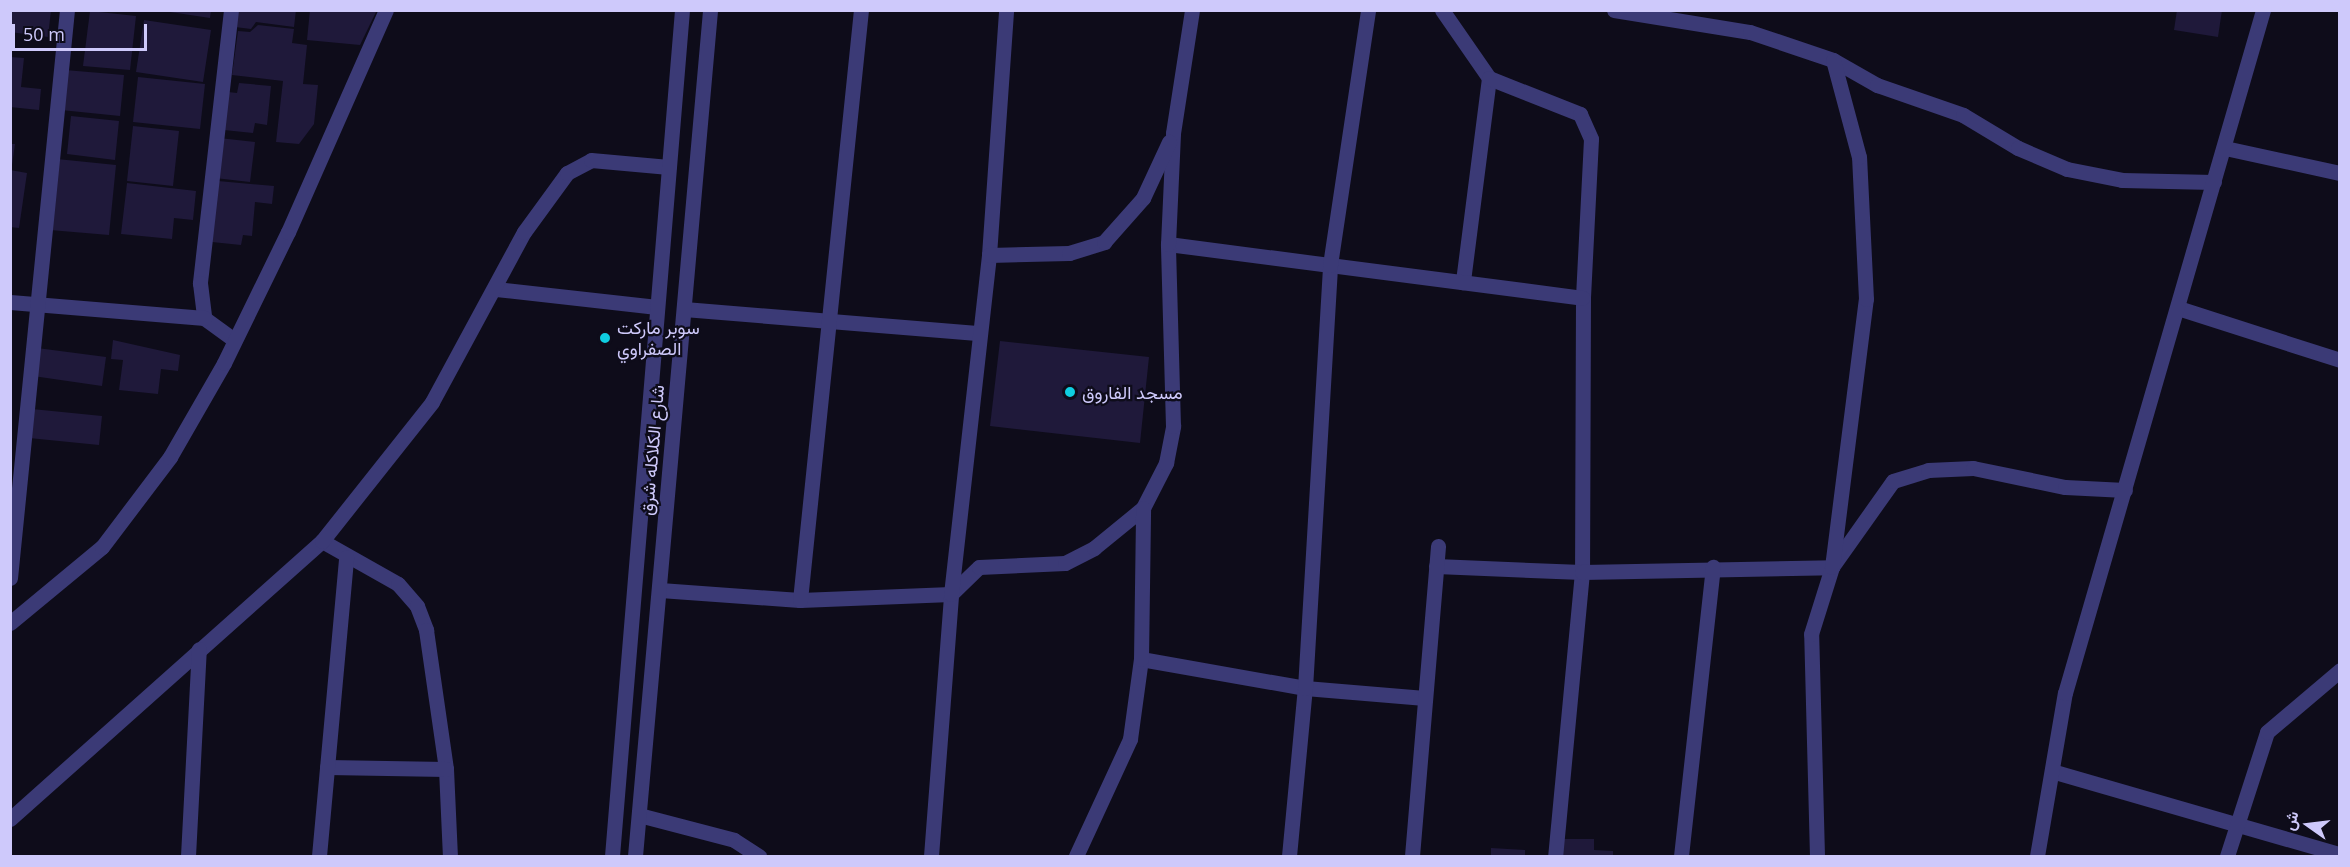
<!DOCTYPE html>
<html>
<head>
<meta charset="utf-8">
<style>
  body { margin:0 }
  #map { position:relative; width:2350px; height:867px; overflow:hidden; background:#0e0c1a; font-family:"Open Sans",Vazirmatn,sans-serif }
  div>[style] { position:absolute }
  [style*='--x'] { left:calc(var(--x)*1px); top:calc(var(--y)*1px); width:calc(var(--w)*1px); rotate:calc(var(--a)*1deg) }
  .building>* { inset:0; background:#1f193a }
  .minor>* { height:15px; margin:-7.5px; padding:0 7.5px; transform-origin:7.5px; border-radius:7.5px; background:#3b3a76 }
  .dots>* { width:16px; height:16px; translate:-50% -50%; box-sizing:border-box; border:3px solid #0e0c1a; border-radius:50% }
  span { translate:-50% -50%; white-space:nowrap; text-align:center; line-height:1.15; -webkit-text-stroke:4.5px #0e0c1a; paint-order:stroke }
  .poi-label { font-size:18px; color:#cec9fb }
  .left { translate:0 -50%; text-align:left }
  .street-label { font-size:18px; color:#cec9fb }
  .frame { position:absolute; inset:0; border:12px solid #cec9fb; pointer-events:none }
  .north { position:absolute; left:2278px; top:795px; width:60px; height:60px; -webkit-text-stroke:4px #0e0c1a; paint-order:stroke; rotate:284deg; font-size:16px; font-weight:700; line-height:24px; text-align:center; color:#cec9fb }
  .north::after { content:''; display:block; margin:auto; width:21px; height:27px; background:#cec9fb; clip-path:polygon(50% 0,100% 100%,50% 72%,0 100%) }
  .scale { position:absolute; left:12px; top:24px; width:135px; height:27px; box-sizing:border-box; border:3px solid #cec9fb; border-top:0; padding-left:8px; font-size:18px; line-height:21px; white-space:nowrap; color:#cec9fb; -webkit-text-stroke:4px #0e0c1a; paint-order:stroke }
</style>
</head>
<body>
<div id="map">
  <div class="building">
    <i style="clip-path:polygon(10px 10px,51px 10px,48px 37px,10px 32px)"></i>
    <i style="clip-path:polygon(157px 10px,211px 10px,210px 18px)"></i>
    <i style="clip-path:polygon(238px 10px,296px 10px,294px 27px,256px 22px,251px 29px,235px 27px)"></i>
    <i style="clip-path:polygon(310px 10px,377px 10px,360px 45px,307px 40px)"></i>
    <i style="clip-path:polygon(2177px 10px,2222px 10px,2218px 37px,2174px 30px)"></i>
    <i style="clip-path:polygon(90px 11px,136px 16px,130px 70px,83px 66px)"></i>
    <i style="clip-path:polygon(144px 20px,211px 30px,203px 82px,136px 72px)"></i>
    <i style="clip-path:polygon(258px 25px,294px 29px,292px 43px,307px 45px,303px 84px,318px 85px,314px 124px,299px 144px,276px 142px,283px 81px,232px 75px,238px 31px,250px 32px)"></i>
    <i style="clip-path:polygon(10px 57px,24px 58px,21px 87px,41px 89px,39px 110px,10px 107px)"></i>
    <i style="clip-path:polygon(65px 70px,124px 75px,120px 116px,61px 110px)"></i>
    <i style="clip-path:polygon(138px 77px,205px 84px,200px 129px,133px 122px)"></i>
    <i style="clip-path:polygon(239px 83px,271px 86px,267px 125px,255px 123px,253px 133px,224px 130px,228px 92px,237px 93px)"></i>
    <i style="clip-path:polygon(71px 116px,119px 121px,115px 160px,67px 154px)"></i>
    <i style="clip-path:polygon(133px 126px,179px 131px,173px 186px,127px 181px)"></i>
    <i style="clip-path:polygon(219px 138px,255px 142px,250px 182px,215px 178px)"></i>
    <i style="clip-path:polygon(10px 144px,15px 144px,12px 165px,10px 165px)"></i>
    <i style="clip-path:polygon(57px 159px,116px 165px,109px 235px,50px 230px)"></i>
    <i style="clip-path:polygon(10px 170px,27px 173px,19px 228px,10px 227px)"></i>
    <i style="clip-path:polygon(218px 181px,274px 186px,272px 204px,255px 202px,252px 236px,243px 235px,241px 245px,212px 242px)"></i>
    <i style="clip-path:polygon(127px 183px,196px 191px,193px 220px,174px 218px,172px 239px,121px 234px)"></i>
    <i style="clip-path:polygon(113px 340px,180px 355px,178px 371px,161px 369px,158px 394px,119px 390px,123px 360px,111px 359px)"></i>
    <i style="clip-path:polygon(1000px 341px,1149px 357px,1140px 443px,990px 426px)"></i>
    <i style="clip-path:polygon(37px 348px,106px 357px,102px 386px,33px 376px)"></i>
    <i style="clip-path:polygon(32px 409px,102px 416px,99px 445px,29px 438px)"></i>
    <i style="clip-path:polygon(1559px 839px,1594px 839px,1594px 850px,1613px 851px,1613px 856px,1559px 856px)"></i>
    <i style="clip-path:polygon(1491px 848px,1525px 850px,1525px 856px,1491px 856px)"></i>
  </div>
  <div class="minor">
    <i style="--x:231;--y:10;--w:275;--a:96.5"></i>
    <i style="--x:200;--y:283;--w:35;--a:83"></i>
    <i style="--x:204;--y:318;--w:37;--a:36"></i>
    <i style="--x:1442;--y:10;--w:83;--a:55.3"></i>
    <i style="--x:1489;--y:78;--w:206;--a:97.3"></i>
    <i style="--x:1614;--y:10;--w:138;--a:9.2"></i>
    <i style="--x:1750;--y:32;--w:88;--a:18.6"></i>
    <i style="--x:1833;--y:60;--w:51;--a:29.6"></i>
    <i style="--x:1877;--y:85;--w:91;--a:19.2"></i>
    <i style="--x:1963;--y:115;--w:64;--a:31"></i>
    <i style="--x:2018;--y:148;--w:53;--a:23.2"></i>
    <i style="--x:2067;--y:169;--w:56;--a:11.3"></i>
    <i style="--x:2122;--y:180;--w:92;--a:1.2"></i>
    <i style="--x:1489;--y:78;--w:98;--a:21.6"></i>
    <i style="--x:1580;--y:114;--w:27;--a:66"></i>
    <i style="--x:1591;--y:139;--w:159;--a:92.9"></i>
    <i style="--x:1583;--y:298;--w:274;--a:90.2"></i>
    <i style="--x:1582;--y:572;--w:285;--a:95.4"></i>
    <i style="--x:2225;--y:148;--w:118;--a:12.3"></i>
    <i style="--x:1168;--y:244;--w:418;--a:7.4"></i>
    <i style="--x:989;--y:255;--w:246;--a:-86"></i>
    <i style="--x:496;--y:289;--w:162;--a:6.4"></i>
    <i style="--x:10;--y:302;--w:195;--a:4.7"></i>
    <i style="--x:2178;--y:308;--w:170;--a:17.8"></i>
    <i style="--x:684;--y:309;--w:294;--a:4.7"></i>
    <i style="--x:322;--y:541;--w:87;--a:29.5"></i>
    <i style="--x:398;--y:584;--w:29;--a:49"></i>
    <i style="--x:417;--y:606;--w:26;--a:69"></i>
    <i style="--x:426;--y:630;--w:140;--a:81.8"></i>
    <i style="--x:446;--y:769;--w:87;--a:87.4"></i>
    <i style="--x:1436;--y:566;--w:146;--a:2.4"></i>
    <i style="--x:1582;--y:572;--w:250;--a:-1.1"></i>
    <i style="--x:1832;--y:567;--w:105;--a:-54.7"></i>
    <i style="--x:1893;--y:481;--w:37;--a:-17"></i>
    <i style="--x:1928;--y:470;--w:45;--a:-2.5"></i>
    <i style="--x:1973;--y:468;--w:94;--a:11.7"></i>
    <i style="--x:2065;--y:487;--w:60;--a:2.9"></i>
    <i style="--x:10;--y:578;--w:571;--a:-84.27"></i>
    <i style="--x:660;--y:590;--w:140;--a:4.1"></i>
    <i style="--x:800;--y:600;--w:151;--a:-2.3"></i>
    <i style="--x:951;--y:594;--w:39;--a:-44"></i>
    <i style="--x:979;--y:567;--w:86;--a:-2.7"></i>
    <i style="--x:1065;--y:563;--w:33;--a:-27"></i>
    <i style="--x:1094;--y:548;--w:63;--a:-39.2"></i>
    <i style="--x:1143;--y:508;--w:51;--a:-62.9"></i>
    <i style="--x:1166;--y:463;--w:38;--a:-79"></i>
    <i style="--x:1173;--y:426;--w:182;--a:-91.6"></i>
    <i style="--x:1168;--y:244;--w:111;--a:-87.4"></i>
    <i style="--x:1173;--y:133;--w:124;--a:-81.2"></i>
    <i style="--x:800;--y:600;--w:593;--a:-84.1"></i>
    <i style="--x:10;--y:623;--w:119;--a:-39.6"></i>
    <i style="--x:102;--y:547;--w:113;--a:-52.9"></i>
    <i style="--x:170;--y:457;--w:108;--a:-60.1"></i>
    <i style="--x:224;--y:363;--w:146;--a:-64"></i>
    <i style="--x:288;--y:232;--w:243;--a:-66.2"></i>
    <i style="--x:1141;--y:659;--w:167;--a:10"></i>
    <i style="--x:1305;--y:688;--w:120;--a:4.8"></i>
    <i style="--x:327;--y:767;--w:119;--a:1"></i>
    <i style="--x:2055;--y:772;--w:297;--a:16.1"></i>
    <i style="--x:639;--y:815;--w:98;--a:14.7"></i>
    <i style="--x:734;--y:840;--w:30;--a:33"></i>
    <i style="--x:10;--y:819;--w:418;--a:-41.7"></i>
    <i style="--x:322;--y:541;--w:177;--a:-51.6"></i>
    <i style="--x:432;--y:402;--w:193;--a:-61.6"></i>
    <i style="--x:524;--y:232;--w:73;--a:-53.9"></i>
    <i style="--x:567;--y:173;--w:27;--a:-28"></i>
    <i style="--x:591;--y:160;--w:78;--a:5.1"></i>
    <i style="--x:188;--y:856;--w:207;--a:-87"></i>
    <i style="--x:319;--y:856;--w:300;--a:-84.8"></i>
    <i style="--x:612;--y:856;--w:849;--a:-85.27"></i>
    <i style="--x:635;--y:856;--w:849;--a:-84.93"></i>
    <i style="--x:931;--y:856;--w:263;--a:-85.6"></i>
    <i style="--x:951;--y:594;--w:341;--a:-83.6"></i>
    <i style="--x:989;--y:255;--w:80;--a:-1.4"></i>
    <i style="--x:1069;--y:253;--w:37;--a:-17"></i>
    <i style="--x:1104;--y:242;--w:59;--a:-48.4"></i>
    <i style="--x:1143;--y:198;--w:62;--a:-65.1"></i>
    <i style="--x:1076;--y:856;--w:129;--a:-65.2"></i>
    <i style="--x:1130;--y:739;--w:81;--a:-82.2"></i>
    <i style="--x:1141;--y:659;--w:151;--a:-89.2"></i>
    <i style="--x:1289;--y:856;--w:169;--a:-84.6"></i>
    <i style="--x:1305;--y:688;--w:424;--a:-86.6"></i>
    <i style="--x:1330;--y:265;--w:258;--a:-81.5"></i>
    <i style="--x:1412;--y:856;--w:311;--a:-85.2"></i>
    <i style="--x:1681;--y:856;--w:291;--a:-83.7"></i>
    <i style="--x:1817;--y:856;--w:222;--a:-91.5"></i>
    <i style="--x:1811;--y:634;--w:70;--a:-72.6"></i>
    <i style="--x:1832;--y:567;--w:270;--a:-82.8"></i>
    <i style="--x:1866;--y:299;--w:142;--a:-92.8"></i>
    <i style="--x:1859;--y:157;--w:100;--a:-105"></i>
    <i style="--x:2037;--y:856;--w:165;--a:-80.3"></i>
    <i style="--x:2065;--y:693;--w:711;--a:-73.83"></i>
    <i style="--x:2227;--y:856;--w:130;--a:-72.1"></i>
    <i style="--x:2267;--y:732;--w:96;--a:-40.3"></i>
  </div>
  <div class="dots">
    <i style="left:605px;top:338px;background:#0fcee1"></i>
    <i style="left:1070px;top:392px;background:#0fcee1"></i>
  </div>
  <div class="poi-label">
    <span class="left" style="left:617px;top:338px">سوبر ماركت<br>الصفراوي</span>
    <span class="left" style="left:1082px;top:392px">مسجد الفاروق</span>
  </div>
  <div class="street-label">
    <span style="left:652px;top:450px;rotate:-85deg">شارع الكلاكله شرق</span>
  </div>
  <div class="frame"></div>
  <div class="north">ش</div>
  <div class="scale">50 m</div>
</div>
</body>
</html>
